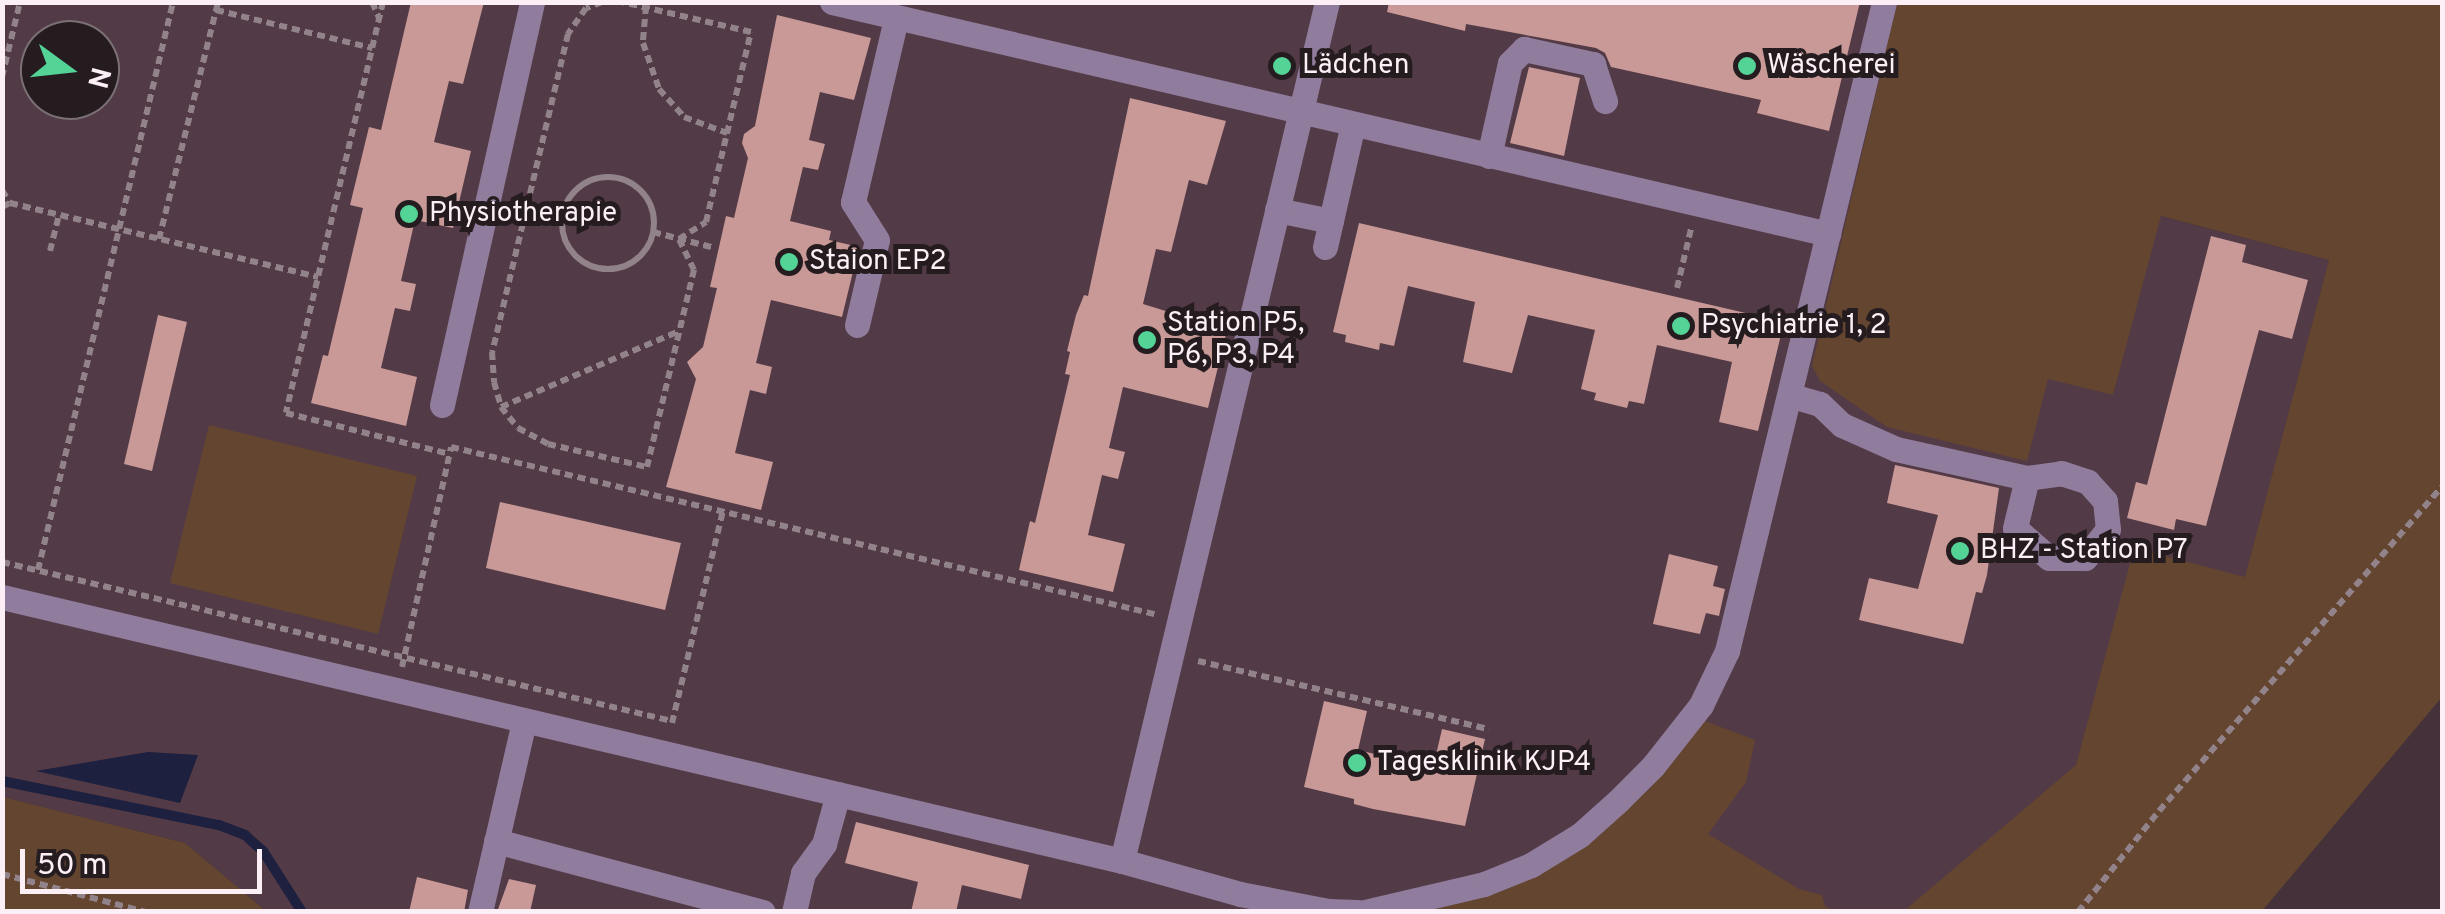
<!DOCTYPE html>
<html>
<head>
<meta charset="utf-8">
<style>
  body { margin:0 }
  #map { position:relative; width:2445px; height:914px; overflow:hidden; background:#44313a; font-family:Overpass,sans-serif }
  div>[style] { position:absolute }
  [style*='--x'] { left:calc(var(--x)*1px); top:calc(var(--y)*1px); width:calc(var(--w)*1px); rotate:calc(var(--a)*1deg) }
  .built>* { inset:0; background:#533a47 }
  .green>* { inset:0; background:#634530 }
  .water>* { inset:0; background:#1d203e }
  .stream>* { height:10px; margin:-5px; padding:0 5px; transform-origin:5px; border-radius:5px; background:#1d203e }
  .building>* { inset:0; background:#c89996 }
  .path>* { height:6px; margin-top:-3px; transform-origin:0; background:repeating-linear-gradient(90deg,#928289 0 8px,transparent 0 13px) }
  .path>.ring { margin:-3px; padding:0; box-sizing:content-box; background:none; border:6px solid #928289; border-radius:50% }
  .minor>* { height:25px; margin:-12.5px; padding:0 12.5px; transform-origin:12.5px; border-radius:12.5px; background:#907c9c }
  .dots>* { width:28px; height:28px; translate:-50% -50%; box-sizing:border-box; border:5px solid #251c20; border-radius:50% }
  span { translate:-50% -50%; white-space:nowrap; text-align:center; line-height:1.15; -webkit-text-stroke:10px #251c20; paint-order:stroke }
  .poi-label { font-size:28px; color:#fceff5 }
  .left { translate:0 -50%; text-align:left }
  .frame { position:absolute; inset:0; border:5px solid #fceff5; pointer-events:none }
  .north { position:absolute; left:20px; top:20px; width:100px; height:100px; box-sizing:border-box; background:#251c20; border:2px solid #7b7075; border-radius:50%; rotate:105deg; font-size:28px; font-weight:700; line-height:40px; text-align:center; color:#fceff5 }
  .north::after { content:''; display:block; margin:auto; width:35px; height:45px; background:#54d396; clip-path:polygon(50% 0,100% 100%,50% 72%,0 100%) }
  .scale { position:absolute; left:20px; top:849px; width:242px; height:45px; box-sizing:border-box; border:5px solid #fceff5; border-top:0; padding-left:12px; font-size:30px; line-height:35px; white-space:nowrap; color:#fceff5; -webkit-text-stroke:8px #251c20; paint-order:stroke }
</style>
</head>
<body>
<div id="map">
  <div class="built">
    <i style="clip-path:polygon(evenodd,3px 3px,1897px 3px,1823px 321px,2113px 395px,2160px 216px,2329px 260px,2245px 578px,2135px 548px,2076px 765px,2021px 911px,1827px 911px,1536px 874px,1427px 912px,266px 911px,185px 843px,3px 797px,3px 3px,40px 40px,100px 40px,100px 100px,40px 100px,40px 40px)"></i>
  </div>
  <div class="green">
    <i style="clip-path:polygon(1897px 3px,2442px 3px,2442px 697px,2262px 911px,1904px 911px,2076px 765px,2134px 548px,2245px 577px,2329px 260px,2161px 216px,2113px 395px,2048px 379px,2027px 461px,1887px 427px,1820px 381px,1812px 366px)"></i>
    <i style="clip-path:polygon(209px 425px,417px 476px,378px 634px,170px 583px)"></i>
    <i style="clip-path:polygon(1705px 721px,1755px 740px,1746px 782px,1708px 834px,1799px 889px,1822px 895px,1825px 906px,1835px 911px,1427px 912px,1536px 874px,1592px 842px,1651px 787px)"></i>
    <i style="clip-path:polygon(3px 797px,185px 843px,266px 911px,3px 911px)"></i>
  </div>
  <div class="water">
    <i style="clip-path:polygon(148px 752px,198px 755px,180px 803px,36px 771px)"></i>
  </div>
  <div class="stream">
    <i style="--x:2;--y:781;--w:221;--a:11.5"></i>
    <i style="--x:219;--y:825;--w:28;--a:21"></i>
    <i style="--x:245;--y:835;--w:24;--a:42"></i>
    <i style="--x:263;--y:851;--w:72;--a:57.4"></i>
  </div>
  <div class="building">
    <i style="clip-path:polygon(411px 2px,484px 2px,463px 84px,449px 81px,434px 142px,471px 151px,453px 228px,415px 220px,401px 281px,416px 284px,410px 311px,395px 308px,381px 368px,417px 377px,406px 426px,311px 403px,323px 355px,328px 356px,363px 208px,350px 205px,369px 127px,381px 130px)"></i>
    <i style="clip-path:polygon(1389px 2px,1860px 2px,1829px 131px,1757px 113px,1761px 100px,1611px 67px,1605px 53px,1596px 48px,1466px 24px,1465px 31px,1387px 12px)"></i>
    <i style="clip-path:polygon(777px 15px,871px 38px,854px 100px,820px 92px,809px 140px,825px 144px,818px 170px,803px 167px,790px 221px,831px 231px,829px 240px,859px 247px,842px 317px,771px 300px,756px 363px,772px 367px,766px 394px,750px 390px,735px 453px,773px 462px,761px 510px,666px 487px,696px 379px,687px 362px,703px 347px,717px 288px,710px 287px,726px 216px,734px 218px,748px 158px,742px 143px,744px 134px,755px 126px)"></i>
    <i style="clip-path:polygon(1529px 67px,1580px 78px,1564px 156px,1510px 143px)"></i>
    <i style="clip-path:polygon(1130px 98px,1226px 121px,1207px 185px,1189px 180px,1171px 252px,1156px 249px,1143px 304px,1227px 330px,1208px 408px,1123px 387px,1109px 448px,1125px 452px,1118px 479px,1102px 475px,1088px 535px,1125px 544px,1113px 592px,1019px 570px,1030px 521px,1035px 523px,1070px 375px,1065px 374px,1070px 352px,1067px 351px,1076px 315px,1084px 295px,1088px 296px)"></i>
    <i style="clip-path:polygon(1359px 223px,1784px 322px,1758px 431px,1719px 422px,1732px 362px,1657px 345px,1644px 404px,1629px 401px,1627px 408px,1594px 400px,1596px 393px,1581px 389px,1595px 330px,1528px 315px,1512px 373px,1463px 362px,1475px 302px,1408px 286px,1394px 346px,1380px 343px,1379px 350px,1345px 342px,1346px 335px,1333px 332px)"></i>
    <i style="clip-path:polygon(2211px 236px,2246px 245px,2242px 262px,2308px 280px,2292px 339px,2259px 330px,2206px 526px,2176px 519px,2174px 530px,2127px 518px,2136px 482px,2147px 485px)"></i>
    <i style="clip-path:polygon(158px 315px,187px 322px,152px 471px,124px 464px)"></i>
    <i style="clip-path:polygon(1895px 465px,1999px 488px,1987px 575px,1982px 593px,1976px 592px,1963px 644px,1859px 620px,1869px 578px,1918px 589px,1938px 515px,1887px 503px)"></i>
    <i style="clip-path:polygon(500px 502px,681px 543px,665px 610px,486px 568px)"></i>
    <i style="clip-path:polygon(1669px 554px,1718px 566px,1713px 586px,1725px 589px,1719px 616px,1706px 613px,1700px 634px,1653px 624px)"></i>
    <i style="clip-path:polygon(1324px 701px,1367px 711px,1358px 750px,1433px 768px,1442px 729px,1485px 739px,1465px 826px,1373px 809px,1354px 804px,1354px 799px,1304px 787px)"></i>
    <i style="clip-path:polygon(856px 822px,1029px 865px,1021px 899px,962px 885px,956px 912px,911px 912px,918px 882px,845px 863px)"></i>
    <i style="clip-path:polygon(417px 877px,468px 890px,464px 912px,409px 912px)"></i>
    <i style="clip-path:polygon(509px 879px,536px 885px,530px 912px,497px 912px)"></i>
  </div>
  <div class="path">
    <i style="--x:372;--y:2;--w:17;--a:66"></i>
    <i style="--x:383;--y:2;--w:422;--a:103.3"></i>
    <i style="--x:286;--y:413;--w:168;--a:14.1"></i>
    <i style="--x:602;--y:2;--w:17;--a:159"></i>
    <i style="--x:586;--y:8;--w:32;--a:125"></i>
    <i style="--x:568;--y:34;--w:327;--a:103.4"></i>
    <i style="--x:492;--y:352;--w:30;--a:86"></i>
    <i style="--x:494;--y:382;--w:26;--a:74"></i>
    <i style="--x:501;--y:407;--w:27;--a:51"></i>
    <i style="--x:518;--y:428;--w:34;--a:28"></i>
    <i style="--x:548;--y:444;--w:102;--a:13.1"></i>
    <i style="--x:647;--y:467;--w:203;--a:-76.6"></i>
    <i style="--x:694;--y:270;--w:34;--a:-116"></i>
    <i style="--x:679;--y:239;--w:32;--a:-32"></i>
    <i style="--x:706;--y:222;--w:195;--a:-76.7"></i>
    <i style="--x:751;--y:32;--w:132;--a:-166.9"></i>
    <i style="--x:646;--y:6;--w:37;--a:95"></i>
    <i style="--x:643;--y:43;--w:49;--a:70.8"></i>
    <i style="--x:659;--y:89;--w:38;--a:48"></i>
    <i style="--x:684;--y:117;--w:46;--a:20.4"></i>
    <i style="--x:216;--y:10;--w:161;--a:13.7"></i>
    <i style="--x:2;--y:77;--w:77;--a:-76.5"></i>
    <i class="ring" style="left:562px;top:177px;width:86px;height:86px"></i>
    <i style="--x:2;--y:190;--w:15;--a:58"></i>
    <i style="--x:525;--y:205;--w:39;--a:12"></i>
    <i style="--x:2;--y:207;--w:9;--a:-27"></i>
    <i style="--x:10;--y:203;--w:317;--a:13.5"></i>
    <i style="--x:653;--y:232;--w:64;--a:14.5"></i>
    <i style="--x:159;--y:239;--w:244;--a:-76"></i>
    <i style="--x:50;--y:251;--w:37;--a:-76"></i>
    <i style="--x:1677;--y:288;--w:61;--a:-76.7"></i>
    <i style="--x:501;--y:407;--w:194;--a:-23.1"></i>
    <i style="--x:2;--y:562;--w:689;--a:13.35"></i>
    <i style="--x:38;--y:570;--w:584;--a:-76.63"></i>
    <i style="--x:1198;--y:661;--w:299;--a:13.2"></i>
    <i style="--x:402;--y:667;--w:225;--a:-77.4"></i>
    <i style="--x:451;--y:447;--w:723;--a:13.36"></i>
    <i style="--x:672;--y:723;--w:219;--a:-76.5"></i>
    <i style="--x:2;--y:874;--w:149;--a:14.8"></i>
    <i style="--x:2078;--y:912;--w:129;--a:-51.3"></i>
    <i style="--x:2159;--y:811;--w:430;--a:-48.9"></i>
  </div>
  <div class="minor">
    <i style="--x:832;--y:2;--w:1023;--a:13.11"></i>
    <i style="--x:1489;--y:156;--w:95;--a:-77.3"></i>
    <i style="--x:1510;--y:63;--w:20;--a:-45"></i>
    <i style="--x:1524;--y:49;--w:71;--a:12.3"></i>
    <i style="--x:1593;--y:64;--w:39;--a:72"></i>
    <i style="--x:1277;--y:210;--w:55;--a:11.5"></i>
    <i style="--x:1325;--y:247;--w:126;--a:-77.2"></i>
    <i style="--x:857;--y:325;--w:87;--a:-76.8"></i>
    <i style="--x:877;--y:240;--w:45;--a:-122.3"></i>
    <i style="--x:853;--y:202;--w:189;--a:-76.8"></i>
    <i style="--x:1792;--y:396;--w:29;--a:16"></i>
    <i style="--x:1820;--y:404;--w:30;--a:44"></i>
    <i style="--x:1842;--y:425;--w:59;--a:24"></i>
    <i style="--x:1896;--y:449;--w:134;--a:12.5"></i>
    <i style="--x:2027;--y:478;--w:34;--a:-8"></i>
    <i style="--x:2061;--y:473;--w:28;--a:18"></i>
    <i style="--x:2088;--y:482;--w:25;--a:48"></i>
    <i style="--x:2105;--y:501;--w:28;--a:84"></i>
    <i style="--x:2108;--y:529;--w:37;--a:128"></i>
    <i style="--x:2085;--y:558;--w:36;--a:180"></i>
    <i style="--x:2049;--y:558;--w:45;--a:-138.6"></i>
    <i style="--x:2015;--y:528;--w:51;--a:-76.5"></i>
    <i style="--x:442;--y:405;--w:413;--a:-77.4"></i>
    <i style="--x:2;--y:597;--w:1151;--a:13.26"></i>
    <i style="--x:1122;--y:861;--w:123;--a:15.6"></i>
    <i style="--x:1240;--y:894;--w:90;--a:10.9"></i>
    <i style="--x:1328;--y:911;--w:29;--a:2"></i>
    <i style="--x:496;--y:841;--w:276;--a:14.9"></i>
    <i style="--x:1122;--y:861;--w:883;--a:-76.58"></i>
    <i style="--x:480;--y:912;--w:196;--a:-77"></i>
    <i style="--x:794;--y:912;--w:40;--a:-77"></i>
    <i style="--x:803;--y:873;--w:36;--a:-54"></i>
    <i style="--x:824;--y:844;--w:52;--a:-74.4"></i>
    <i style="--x:1365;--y:912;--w:122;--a:-13.2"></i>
    <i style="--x:1484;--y:884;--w:51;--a:-22"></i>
    <i style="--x:1531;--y:865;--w:57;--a:-31.5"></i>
    <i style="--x:1580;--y:835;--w:51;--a:-41.8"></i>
    <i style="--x:1618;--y:801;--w:49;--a:-45"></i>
    <i style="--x:1653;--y:766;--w:78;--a:-51.8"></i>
    <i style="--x:1701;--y:705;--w:60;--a:-64.3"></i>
    <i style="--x:1727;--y:651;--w:668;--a:-76.4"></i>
  </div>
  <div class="dots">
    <i style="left:1282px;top:66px;background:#54d396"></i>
    <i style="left:1747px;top:66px;background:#54d396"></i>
    <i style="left:409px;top:214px;background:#54d396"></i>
    <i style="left:789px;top:262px;background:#54d396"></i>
    <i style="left:1681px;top:326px;background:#54d396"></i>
    <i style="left:1147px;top:340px;background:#54d396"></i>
    <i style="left:1960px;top:551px;background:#54d396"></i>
    <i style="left:1357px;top:763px;background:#54d396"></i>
  </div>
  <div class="poi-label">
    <span class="left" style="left:1302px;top:66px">Lädchen</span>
    <span class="left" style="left:1767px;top:66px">Wäscherei</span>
    <span class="left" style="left:429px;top:214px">Physiotherapie</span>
    <span class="left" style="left:809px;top:262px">Staion EP2</span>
    <span class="left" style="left:1167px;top:340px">Station P5,<br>P6, P3, P4</span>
    <span class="left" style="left:1701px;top:326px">Psychiatrie 1, 2</span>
    <span class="left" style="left:1980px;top:551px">BHZ - Station P7</span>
    <span class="left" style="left:1377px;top:763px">Tagesklinik KJP4</span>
  </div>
  <div class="frame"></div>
  <div class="north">N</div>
  <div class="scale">50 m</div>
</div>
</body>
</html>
